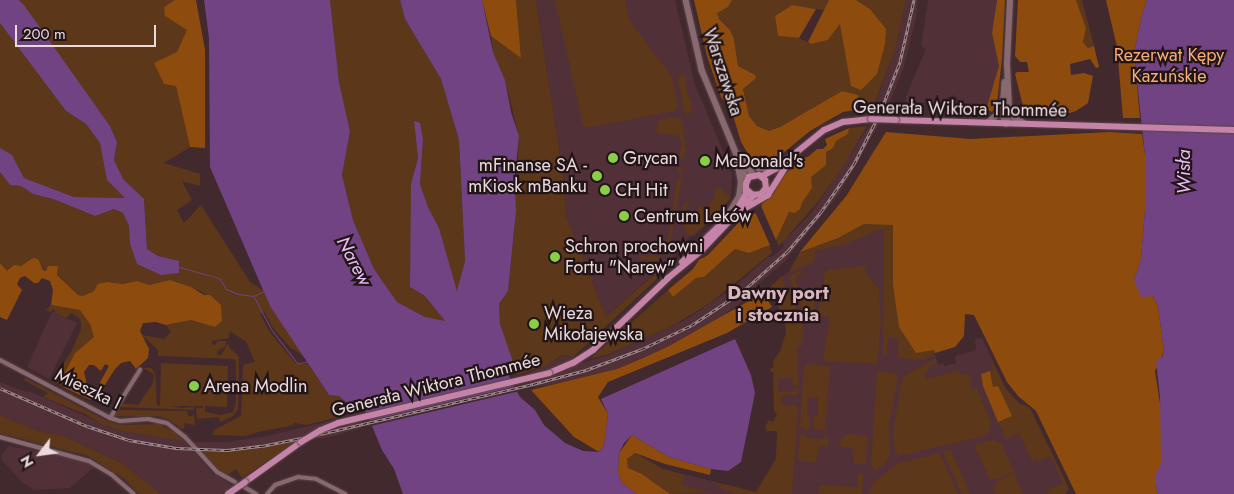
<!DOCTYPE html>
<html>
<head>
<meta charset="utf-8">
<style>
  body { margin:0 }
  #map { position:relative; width:1234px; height:494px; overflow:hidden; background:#42292e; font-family:Jost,sans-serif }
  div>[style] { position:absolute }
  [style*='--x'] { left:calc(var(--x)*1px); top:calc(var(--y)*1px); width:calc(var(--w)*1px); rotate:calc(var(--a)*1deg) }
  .built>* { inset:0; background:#513037 }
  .green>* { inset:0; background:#5c3719 }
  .forest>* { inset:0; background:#8d4c0d }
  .water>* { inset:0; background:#724382 }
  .pier>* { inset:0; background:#42292e }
  .stream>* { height:1px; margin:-0.5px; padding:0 0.5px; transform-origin:0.5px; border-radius:0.5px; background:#724382 }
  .roads { filter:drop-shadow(0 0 1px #5b4549) drop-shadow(0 0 1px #5b4549) }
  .minor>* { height:4px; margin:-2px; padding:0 2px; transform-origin:2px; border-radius:2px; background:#87696f }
  .secondary>* { height:5.5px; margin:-2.75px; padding:0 2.75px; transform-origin:2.75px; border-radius:2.75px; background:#87696f }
  .primary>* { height:6px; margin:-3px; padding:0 3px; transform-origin:3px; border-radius:3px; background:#c483a7 }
  .rail>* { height:3px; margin-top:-1.5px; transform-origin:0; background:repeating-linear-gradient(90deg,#211518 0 4px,#a18c90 0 8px); box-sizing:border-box; border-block:1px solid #a18c90 }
  .bridges { filter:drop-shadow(0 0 1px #5b4549) drop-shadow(0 0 1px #5b4549) }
  .primary-bridge>* { height:6px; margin:-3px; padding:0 3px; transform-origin:3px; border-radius:3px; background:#c483a7 }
  .dots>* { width:14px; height:14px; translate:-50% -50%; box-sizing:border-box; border:2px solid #211518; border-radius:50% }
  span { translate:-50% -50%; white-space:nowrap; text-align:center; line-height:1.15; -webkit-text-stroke:4.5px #211518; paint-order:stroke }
  .park-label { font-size:18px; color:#f7ad75 }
  .street-label { font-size:18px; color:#ebdadc }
  .poi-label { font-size:18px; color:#ebdadc }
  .left { translate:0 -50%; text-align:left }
  .right { translate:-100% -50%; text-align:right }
  .water-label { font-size:19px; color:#e7bff5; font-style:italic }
  .neighbourhood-label { font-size:19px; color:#d9b7bd; font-weight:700 }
  .north { position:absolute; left:15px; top:429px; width:50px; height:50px; -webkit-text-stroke:4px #211518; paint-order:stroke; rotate:240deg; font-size:14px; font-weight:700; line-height:20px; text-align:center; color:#ebdadc }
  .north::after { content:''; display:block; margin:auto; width:18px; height:22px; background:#ebdadc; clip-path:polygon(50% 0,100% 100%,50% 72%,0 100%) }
  .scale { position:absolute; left:15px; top:25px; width:141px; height:22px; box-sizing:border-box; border:2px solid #ebdadc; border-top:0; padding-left:6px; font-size:15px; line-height:18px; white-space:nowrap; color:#ebdadc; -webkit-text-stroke:4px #211518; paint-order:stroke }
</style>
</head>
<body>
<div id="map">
  <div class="built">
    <i style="clip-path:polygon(536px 0,675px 0,695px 85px,732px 172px,731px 195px,727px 202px,695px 235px,690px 236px,678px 252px,606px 317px,566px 215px,563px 175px)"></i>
    <i style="clip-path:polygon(906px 0,918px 0,916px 17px,904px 67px,885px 114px,839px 194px,785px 261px,753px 289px,742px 302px,719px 318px,669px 346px,617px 369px,566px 382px,535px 387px,527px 380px,530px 373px,558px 359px,561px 356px,570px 355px,577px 364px,606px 356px,687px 319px,733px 288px,768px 257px,772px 257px,782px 248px,784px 246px,782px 241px,794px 231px,813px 211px,871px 123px,876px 101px,895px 50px)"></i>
    <i style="clip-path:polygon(928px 0,997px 0,992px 33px,999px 66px,987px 106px,959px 106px,960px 101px,954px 95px,947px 98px,946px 103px,906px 102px,906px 96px,926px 49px,921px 46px)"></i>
    <i style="clip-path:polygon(876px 146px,938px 365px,943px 363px,944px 366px,956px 363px,955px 356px,976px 350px,975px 339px,982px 338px,1017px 413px,1050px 448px,1069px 489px,1065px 494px,670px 494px,635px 453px,663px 469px,757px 492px,776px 459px,779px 397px,773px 396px,796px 319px,782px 276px,789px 272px,800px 252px,847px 195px)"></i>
    <i style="clip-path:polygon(52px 312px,77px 323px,49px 379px,27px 367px)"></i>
    <i style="clip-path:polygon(0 382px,23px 391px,31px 392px,112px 428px,184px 441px,212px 473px,233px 486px,222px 494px,161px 494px,122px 463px,61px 435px,37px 431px,0 415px)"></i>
    <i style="clip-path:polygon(351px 416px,359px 422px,362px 428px,329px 437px,309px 440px,307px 438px,258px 449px,201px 452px,192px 442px,226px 442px,262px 437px)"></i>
    <i style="clip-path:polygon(9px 446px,74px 458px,93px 465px,93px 468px,70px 488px,34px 490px,22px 482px,2px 460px,1px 456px)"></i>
  </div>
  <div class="green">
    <i style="clip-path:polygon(19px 0,175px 0,164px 7px,188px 29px,177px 52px,176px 86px,190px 147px,164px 163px,200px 174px,200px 186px,182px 181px,192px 200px,177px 210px,184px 223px,201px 205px,250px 282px,264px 291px,270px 306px,305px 357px,290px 347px,273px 328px,264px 311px,260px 314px,269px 331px,296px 364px,308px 364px,329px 395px,339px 395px,346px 402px,347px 409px,343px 416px,306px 425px,295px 423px,290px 426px,258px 432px,246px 436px,212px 435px,214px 430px,241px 416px,243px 366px,245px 364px,255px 362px,246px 342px,230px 331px,229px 338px,212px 341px,212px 344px,215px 345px,218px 341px,226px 341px,226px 346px,217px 351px,218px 355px,221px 355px,229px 342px,229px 347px,239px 357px,238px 409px,233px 416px,220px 422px,219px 417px,197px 419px,196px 408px,203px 408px,203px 406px,170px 406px,181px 408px,194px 407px,194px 410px,120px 407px,121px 403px,138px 405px,153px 383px,154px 374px,143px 368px,151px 368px,155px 373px,157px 405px,160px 406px,161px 363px,228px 366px,227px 407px,205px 406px,205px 412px,220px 415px,233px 412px,236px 402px,236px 362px,234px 359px,158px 356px,158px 350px,142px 335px,164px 339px,171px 332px,166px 325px,191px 320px,215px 327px,221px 305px,200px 291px,170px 280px,149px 285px,137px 281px,123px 284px,107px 282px,94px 291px,83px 296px,78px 295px,57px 274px,58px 266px,49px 266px,46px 271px,33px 258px,21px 266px,7px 272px,0 263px,0 172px,10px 185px,21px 186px,33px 194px,56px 200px,95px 216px,114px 209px,123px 213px,129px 226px,130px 244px,137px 264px,179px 261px,158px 256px,147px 249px,144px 199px,123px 180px,114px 160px,117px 142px,110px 126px)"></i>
    <i style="clip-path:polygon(330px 0,400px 0,405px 19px,441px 79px,459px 140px,465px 261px,457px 292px,439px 228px,428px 207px,420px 184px,423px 139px,414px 121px,418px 158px,411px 184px,412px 243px,410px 274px,410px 287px,425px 296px,446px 322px,425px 317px,397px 302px,374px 269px,353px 220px,342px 175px,350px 131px,339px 82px)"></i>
    <i style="clip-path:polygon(516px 0,536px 0,563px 175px,566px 215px,606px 317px,658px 271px,660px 276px,572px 358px,570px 355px,561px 356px,545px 366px,517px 375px,505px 342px,500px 323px,499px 304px,508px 291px,514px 233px,519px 136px,505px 80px,493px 52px,491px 36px,521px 58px)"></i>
    <i style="clip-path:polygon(555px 0,625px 0,629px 19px,635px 28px,672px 77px,678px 106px,675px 111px,584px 128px)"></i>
    <i style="clip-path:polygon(732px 0,829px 0,824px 10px,792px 5px,775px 16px,778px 36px,799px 38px,811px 44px,828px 40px,840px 24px,870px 9px,856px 0,906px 0,895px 50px,871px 112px,862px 108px,858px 95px,842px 91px,780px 127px,769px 131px,757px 126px,749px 116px,743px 89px,755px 78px,738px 66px,734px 39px,730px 30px,719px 19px,716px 12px,728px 7px)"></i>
    <i style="clip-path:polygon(1076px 0,1082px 0,1094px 46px,1088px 48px,1083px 42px,1086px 28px)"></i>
    <i style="clip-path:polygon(0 23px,66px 111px,86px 124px,100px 143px,104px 159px,125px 198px,74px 197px,24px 178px,12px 155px,0 148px)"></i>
    <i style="clip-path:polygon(682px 74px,686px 77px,685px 86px,692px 105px,691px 112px,687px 115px,684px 112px,678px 78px)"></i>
    <i style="clip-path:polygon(672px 117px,679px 117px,682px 120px,686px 151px,683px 159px,679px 157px,682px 143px,678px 135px,656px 133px,659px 120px)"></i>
    <i style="clip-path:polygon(867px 126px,844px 165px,817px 203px,779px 246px,776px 240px,789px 212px,800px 209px,802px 203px,812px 188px,810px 177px,826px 165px,826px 152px,836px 141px,848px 134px,849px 128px)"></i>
    <i style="clip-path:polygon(679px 167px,682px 167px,683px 170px,670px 246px,656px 262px,640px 258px,637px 253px,639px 251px,640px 255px,658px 257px,665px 250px,668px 241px,677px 180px,680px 178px,681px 171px,677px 172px)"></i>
    <i style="clip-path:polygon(719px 187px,731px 198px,701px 229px,690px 236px,683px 227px,683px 205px,691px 199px,685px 210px,690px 213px,695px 214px,700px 205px,706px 209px,716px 195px,713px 191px)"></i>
    <i style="clip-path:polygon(864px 224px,893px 225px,893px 285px,899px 327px,934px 350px,935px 353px,924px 360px,898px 358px,898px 338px,887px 338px,887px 355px,883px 355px,884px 228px,847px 243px,816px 251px,813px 263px,789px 272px,800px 252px,838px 238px)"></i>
    <i style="clip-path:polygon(770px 245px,772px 253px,710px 303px,672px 326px,609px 354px,590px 359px,668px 290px,673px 297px,696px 278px,704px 277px,735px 249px,749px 253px)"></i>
    <i style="clip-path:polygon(865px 266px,866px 274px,879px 289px,881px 324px,877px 364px,823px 361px,830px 317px,817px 315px,825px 272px,828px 270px)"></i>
    <i style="clip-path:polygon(801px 271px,802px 274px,797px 276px,795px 280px,803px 298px,814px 294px,816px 299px,814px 308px,807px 313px,803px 312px,789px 276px)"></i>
    <i style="clip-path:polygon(782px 276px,791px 303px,788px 289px,803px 322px,802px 346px,797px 346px,799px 385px,793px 385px,792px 378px,778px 378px,778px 392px,793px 392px,793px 388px,798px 389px,798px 395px,781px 395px,782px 404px,797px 406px,798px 408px,792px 494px,737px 494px,722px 489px,717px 483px,756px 492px,776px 459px,777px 431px,767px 431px,765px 427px,769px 420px,773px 422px,777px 414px,774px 412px,773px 372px,771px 372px,770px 369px,774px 367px,773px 361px,780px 351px,786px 333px,785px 323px,770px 287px)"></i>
    <i style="clip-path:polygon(51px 305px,80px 310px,90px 324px,94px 337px,75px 353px,65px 372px,65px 388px,52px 381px,71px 352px,81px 330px,81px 323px,79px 318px,72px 313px,66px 318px,54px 313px,55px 310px,53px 309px,51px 312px,46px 310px)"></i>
    <i style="clip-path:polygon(936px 358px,937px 364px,928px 366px,929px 370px,925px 372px,925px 376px,927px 379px,959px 370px,961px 375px,969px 373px,972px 389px,977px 389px,991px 423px,990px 430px,984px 436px,898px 456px,895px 450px,893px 434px,902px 378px)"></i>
    <i style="clip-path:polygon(991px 358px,1006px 389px,1019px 403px,1030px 408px,1069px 489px,1065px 494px,1048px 494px,1046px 491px,1063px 483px,1051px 456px,1038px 462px,1037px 459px,1032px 461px,1019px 433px,1006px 440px,998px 422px,1012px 416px,993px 387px,990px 371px,993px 370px)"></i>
    <i style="clip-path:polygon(808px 364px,830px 366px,825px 429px,814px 429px,814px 416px,818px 416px,818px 397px,807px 397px,807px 415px,810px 416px,810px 429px,803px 429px,800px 426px,804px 369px)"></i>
    <i style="clip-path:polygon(877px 371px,895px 373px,898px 377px,889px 426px,890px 456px,886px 463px,875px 470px,871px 465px)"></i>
    <i style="clip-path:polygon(25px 378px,107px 421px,120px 425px,159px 424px,174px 432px,184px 441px,122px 431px,102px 424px,85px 414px,43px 397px,48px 393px,24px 380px)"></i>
    <i style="clip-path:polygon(118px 410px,187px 411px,188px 416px,193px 416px,194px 413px,195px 425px,185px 423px,184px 428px,182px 429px,168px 419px,157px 416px,115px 416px)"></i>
    <i style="clip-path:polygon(0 415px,37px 431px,61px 435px,122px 463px,161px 494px,139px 494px,122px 477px,88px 456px,0 433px)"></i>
    <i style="clip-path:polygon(805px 433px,805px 438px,824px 439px,825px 433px,828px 438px,828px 447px,819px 446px,816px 463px,798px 460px,800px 435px)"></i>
    <i style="clip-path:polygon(848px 434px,867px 436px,866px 464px,854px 464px,853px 448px,840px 447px,841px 438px)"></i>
    <i style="clip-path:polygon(993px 440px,1001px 443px,1014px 472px,995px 480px,994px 478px,990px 480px,974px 445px)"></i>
    <i style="clip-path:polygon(297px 441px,242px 478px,236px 469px,228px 475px,222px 472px,201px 452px,258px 449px)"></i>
    <i style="clip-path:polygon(951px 450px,970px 494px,962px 494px,943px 452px)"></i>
    <i style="clip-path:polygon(635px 453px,663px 469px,685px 475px,681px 485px,713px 492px,670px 494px,642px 474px,628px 468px,627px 459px)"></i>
    <i style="clip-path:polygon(940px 453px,958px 494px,869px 494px,872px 483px,899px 463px)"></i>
    <i style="clip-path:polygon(1014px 473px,1023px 494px,996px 494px,993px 487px,997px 485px,996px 482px)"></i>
    <i style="clip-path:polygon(858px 474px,864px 474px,862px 494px,819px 494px,819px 485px,858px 487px)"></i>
  </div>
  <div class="forest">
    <i style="clip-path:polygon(175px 0,196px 0,205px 50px,205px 148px,190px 147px,176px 86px,164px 84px,154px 63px,177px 52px,187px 30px,165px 16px,164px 7px)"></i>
    <i style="clip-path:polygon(482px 0,516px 0,521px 58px,491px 36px)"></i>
    <i style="clip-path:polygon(694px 0,732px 0,728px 7px,717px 13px,719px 19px,730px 30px,734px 39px,738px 66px,755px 75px,756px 78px,743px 89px,749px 116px,757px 126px,769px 131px,780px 127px,842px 91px,858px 95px,860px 105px,856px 110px,843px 112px,810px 131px,777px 158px,762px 162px,751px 159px,741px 142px,732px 112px,721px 97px,707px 56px)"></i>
    <i style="clip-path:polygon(829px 0,856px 0,870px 9px,886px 29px,885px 44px,877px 74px,861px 90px,851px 86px,840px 24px,828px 40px,811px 44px,808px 42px)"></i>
    <i style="clip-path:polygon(997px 0,1005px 0,1002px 59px,997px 103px,992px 112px,988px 110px,987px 106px,999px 66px,992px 33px)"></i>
    <i style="clip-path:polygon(1018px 0,1076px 0,1086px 28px,1083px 42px,1088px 48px,1094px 46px,1099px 67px,1096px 68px,1090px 59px,1070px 64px,1071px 75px,1084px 73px,1093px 76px,1088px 103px,1076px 111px,1057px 117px,1023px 106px,1015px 74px,1017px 72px,1029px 72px,1027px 62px,1020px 62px,1015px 56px)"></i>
    <i style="clip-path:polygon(1106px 0,1147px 0,1141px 18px,1134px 54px,1140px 118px,1123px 118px,1117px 47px)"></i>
    <i style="clip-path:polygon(792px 5px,816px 9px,799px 38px,778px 36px,775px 16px)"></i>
    <i style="clip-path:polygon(849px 128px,848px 134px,836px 141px,833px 148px,826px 152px,826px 165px,811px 177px,812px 188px,802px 203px,800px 209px,795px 213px,789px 212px,776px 240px,761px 206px,763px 202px,774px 193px,779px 179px,802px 159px,809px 156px,817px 149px,823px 149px,827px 145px,825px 139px)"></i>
    <i style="clip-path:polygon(886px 132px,970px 139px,1109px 132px,1142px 134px,1145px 155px,1145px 210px,1141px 259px,1134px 280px,1153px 296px,1158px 306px,1164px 351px,1155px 371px,1161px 410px,1161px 464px,1155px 484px,1158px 494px,1076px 494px,1036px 411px,1018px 396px,1007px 382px,974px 315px,965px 314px,964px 336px,955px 347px,935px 353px,934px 350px,916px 353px,899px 327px,893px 285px,893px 225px,864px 224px,838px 238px,800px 252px,847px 195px)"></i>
    <i style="clip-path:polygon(752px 213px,756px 214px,761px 225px,770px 245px,749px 253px,735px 249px,704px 277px,696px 278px,673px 297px,668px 290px,693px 269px,699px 260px,708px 255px,744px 217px)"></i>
    <i style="clip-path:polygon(33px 258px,38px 259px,43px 270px,46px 271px,48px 266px,58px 266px,57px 275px,78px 295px,83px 296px,94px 291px,98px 284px,107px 282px,123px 284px,137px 281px,149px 285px,170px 280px,191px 287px,204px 295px,210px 295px,221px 305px,222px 321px,215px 327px,191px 320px,166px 325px,156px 322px,143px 323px,140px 331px,149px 349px,148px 358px,136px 369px,130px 361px,121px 363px,115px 369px,98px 396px,97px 388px,109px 366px,105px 364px,101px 371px,94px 365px,89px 365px,84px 372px,87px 385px,93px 395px,91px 400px,65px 388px,65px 372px,75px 353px,94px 337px,90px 324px,80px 310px,51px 305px,53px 290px,50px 281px,42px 278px,38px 283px,34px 283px,25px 276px,20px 278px,17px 284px,22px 290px,7px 320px,0 317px,0 263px,7px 271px,14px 265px,21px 266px)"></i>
    <i style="clip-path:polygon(763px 293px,772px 307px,727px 333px,608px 382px,598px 397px,608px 414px,604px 446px,599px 452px,574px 437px,531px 390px,617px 369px,643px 358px,669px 346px)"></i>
    <i style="clip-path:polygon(990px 371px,993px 387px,998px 386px,1012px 416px,998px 422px,983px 386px,981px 374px)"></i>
    <i style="clip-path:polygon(632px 435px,669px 457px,711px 469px,710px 475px,665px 464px,635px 453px,627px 459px,628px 468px,642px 474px,670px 494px,637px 494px,622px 483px,618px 473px,619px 453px)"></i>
  </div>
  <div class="water">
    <i style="clip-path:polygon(0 0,19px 0,24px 5px,110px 126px,117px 142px,114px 160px,123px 179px,144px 199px,147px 249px,158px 256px,179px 261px,179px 273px,161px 275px,137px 264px,130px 244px,129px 226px,123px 213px,114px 209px,95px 216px,56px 200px,33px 194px,21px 186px,10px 185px,0 172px,0 148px,12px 155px,24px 178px,74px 197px,125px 198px,107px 180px,100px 143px,86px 124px,66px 111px,0 23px)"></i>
    <i style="clip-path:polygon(204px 0,330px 0,339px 82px,350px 131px,342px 175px,353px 220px,374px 269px,397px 302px,425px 317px,445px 321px,425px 296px,410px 287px,411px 184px,418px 158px,414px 121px,420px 123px,423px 139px,420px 184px,428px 207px,439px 228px,457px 291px,465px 261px,459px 140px,441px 79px,405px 19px,400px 0,482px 0,493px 52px,505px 80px,511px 112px,519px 136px,515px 175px,516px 211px,508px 291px,499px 304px,500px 324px,512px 359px,513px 368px,509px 376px,513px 385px,520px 397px,535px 410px,544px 425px,565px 443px,583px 451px,599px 452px,604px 446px,608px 414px,601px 399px,735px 339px,751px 375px,755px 393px,741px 462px,728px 471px,711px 469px,669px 457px,632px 435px,624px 443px,619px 453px,618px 473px,622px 483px,637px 494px,403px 494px,394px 469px,382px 450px,367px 414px,362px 407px,346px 402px,339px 396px,329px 395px,270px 306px,210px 167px,209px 38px)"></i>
    <i style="clip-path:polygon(1147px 0,1234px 0,1234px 494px,1158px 494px,1155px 484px,1155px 475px,1161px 464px,1160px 397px,1156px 361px,1162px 357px,1164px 351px,1158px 306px,1153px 296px,1141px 297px,1134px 280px,1141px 259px,1145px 210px,1145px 155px,1134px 54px,1141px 18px)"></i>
  </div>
  <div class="pier">
    <i style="clip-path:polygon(517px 386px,520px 391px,371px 426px,368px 421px)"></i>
  </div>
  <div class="stream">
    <i style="--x:703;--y:235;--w:37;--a:-45"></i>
    <i style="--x:179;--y:267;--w:41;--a:15.4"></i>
    <i style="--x:219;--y:278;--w:13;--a:58"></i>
    <i style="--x:226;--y:289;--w:13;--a:23"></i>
    <i style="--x:238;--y:294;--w:15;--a:8"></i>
    <i style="--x:253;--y:296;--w:12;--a:-24"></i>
    <i style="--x:254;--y:297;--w:36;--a:62"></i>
    <i style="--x:271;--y:329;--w:43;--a:52.6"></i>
    <i style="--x:297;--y:363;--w:10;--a:-6"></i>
  </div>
  <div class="roads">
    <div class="minor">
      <i style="--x:0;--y:360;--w:124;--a:27.8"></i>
      <i style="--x:110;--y:418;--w:10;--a:17"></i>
      <i style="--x:120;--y:421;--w:28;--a:-4"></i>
      <i style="--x:148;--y:419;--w:19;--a:12"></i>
      <i style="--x:167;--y:423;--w:23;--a:38"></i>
      <i style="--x:185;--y:437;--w:47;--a:47.6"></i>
      <i style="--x:217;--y:472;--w:21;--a:29"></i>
      <i style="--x:110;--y:418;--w:57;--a:-58"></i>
      <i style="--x:0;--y:437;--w:92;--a:15.1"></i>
      <i style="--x:89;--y:461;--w:26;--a:31"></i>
      <i style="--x:111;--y:474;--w:30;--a:41"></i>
      <i style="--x:244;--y:487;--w:14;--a:30"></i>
      <i style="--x:267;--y:494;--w:12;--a:-48"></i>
      <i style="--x:275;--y:485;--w:24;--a:-19"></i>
      <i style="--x:298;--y:477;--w:18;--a:6"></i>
      <i style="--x:316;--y:479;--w:33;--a:27"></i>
    </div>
    <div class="secondary">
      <i style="--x:686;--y:0;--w:72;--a:77.1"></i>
      <i style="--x:702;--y:70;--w:118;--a:67.6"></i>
      <i style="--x:1005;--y:82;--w:32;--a:94"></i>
      <i style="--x:1003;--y:114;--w:10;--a:73"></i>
      <i style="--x:1009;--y:110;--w:7;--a:63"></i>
      <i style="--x:1012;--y:116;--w:14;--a:30"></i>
      <i style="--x:987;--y:123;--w:14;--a:-39"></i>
      <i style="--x:998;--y:114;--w:7;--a:-63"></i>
      <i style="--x:1006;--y:124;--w:14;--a:-78"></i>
      <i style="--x:1009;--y:110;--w:46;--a:-92.5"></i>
      <i style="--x:1007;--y:64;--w:64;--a:-87.3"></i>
      <i style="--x:738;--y:154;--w:25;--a:34"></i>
      <i style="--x:759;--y:168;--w:7;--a:0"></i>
      <i style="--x:766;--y:168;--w:14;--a:-17"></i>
      <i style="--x:742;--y:160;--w:19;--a:51"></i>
      <i style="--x:725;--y:220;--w:27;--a:-59"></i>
      <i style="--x:739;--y:197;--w:15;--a:-82"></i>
      <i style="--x:741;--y:182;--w:20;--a:-101"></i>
    </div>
    <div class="primary">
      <i style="--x:896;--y:120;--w:338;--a:1.7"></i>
      <i style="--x:762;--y:176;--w:17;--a:-28"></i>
      <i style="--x:777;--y:168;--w:60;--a:-39"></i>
      <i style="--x:824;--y:130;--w:21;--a:-23"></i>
      <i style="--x:843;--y:122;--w:28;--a:-6"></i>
      <i style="--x:739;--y:206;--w:14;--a:-60"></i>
      <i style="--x:746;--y:194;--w:10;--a:-90"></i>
      <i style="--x:746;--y:184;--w:8;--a:-67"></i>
      <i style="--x:749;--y:177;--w:10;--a:-11"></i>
      <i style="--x:759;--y:175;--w:8;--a:40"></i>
      <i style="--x:765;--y:180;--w:8;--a:83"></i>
      <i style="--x:766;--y:188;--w:8;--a:130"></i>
      <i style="--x:761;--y:194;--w:8;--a:173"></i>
      <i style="--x:753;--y:195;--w:8;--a:-140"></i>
      <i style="--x:744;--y:209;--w:28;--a:-30"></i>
      <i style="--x:768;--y:195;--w:39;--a:-58"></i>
      <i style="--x:682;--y:262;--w:57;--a:-44.3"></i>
      <i style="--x:549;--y:373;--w:26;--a:-23"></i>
      <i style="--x:573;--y:363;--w:24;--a:-33"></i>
      <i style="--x:593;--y:350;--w:104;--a:-43.8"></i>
      <i style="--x:668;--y:278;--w:43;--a:-39.3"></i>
      <i style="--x:701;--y:251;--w:77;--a:-46.6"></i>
      <i style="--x:245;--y:482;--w:69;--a:-35.5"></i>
    </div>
  </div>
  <div class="rail">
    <i style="--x:0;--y:388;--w:95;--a:23.6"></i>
    <i style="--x:87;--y:426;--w:44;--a:18.4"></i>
    <i style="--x:129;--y:440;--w:48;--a:9.7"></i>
    <i style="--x:176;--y:448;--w:51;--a:2.2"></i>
    <i style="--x:227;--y:450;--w:35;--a:-7"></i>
    <i style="--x:262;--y:446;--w:55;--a:-11.5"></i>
    <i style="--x:316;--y:435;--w:223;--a:-13.2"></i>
    <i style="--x:533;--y:384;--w:55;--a:-14.8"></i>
    <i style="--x:586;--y:370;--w:60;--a:-20.6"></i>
    <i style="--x:642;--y:349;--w:55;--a:-25.6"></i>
    <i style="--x:692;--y:325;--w:61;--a:-33.7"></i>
    <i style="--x:743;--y:291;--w:60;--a:-41.6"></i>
    <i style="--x:788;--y:251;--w:51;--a:-49.8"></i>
    <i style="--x:821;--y:212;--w:58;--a:-55.5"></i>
    <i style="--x:854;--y:164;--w:57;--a:-63"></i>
    <i style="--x:880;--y:113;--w:55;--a:-68.6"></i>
    <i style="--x:900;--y:62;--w:64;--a:-77.3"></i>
  </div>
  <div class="bridges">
    <div class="primary-bridge">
      <i style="--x:871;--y:119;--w:25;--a:2"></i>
      <i style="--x:301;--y:442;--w:23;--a:-31"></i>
      <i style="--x:321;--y:430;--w:18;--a:-22"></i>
      <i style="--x:338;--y:423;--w:217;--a:-13.3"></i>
      <i style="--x:228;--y:494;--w:21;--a:-35"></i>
    </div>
  </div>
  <div class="dots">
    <i style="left:613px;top:158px;background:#8ace47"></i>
    <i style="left:705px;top:161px;background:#8ace47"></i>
    <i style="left:597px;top:176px;background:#8ace47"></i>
    <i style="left:605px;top:190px;background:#8ace47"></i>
    <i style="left:624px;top:216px;background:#8ace47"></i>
    <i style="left:555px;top:257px;background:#8ace47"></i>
    <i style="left:534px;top:324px;background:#8ace47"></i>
    <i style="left:194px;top:386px;background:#8ace47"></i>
  </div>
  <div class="park-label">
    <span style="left:1169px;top:66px">Rezerwat Kępy<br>Kazuńskie</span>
  </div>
  <div class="street-label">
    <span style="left:723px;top:72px;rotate:72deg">Warszawska</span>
    <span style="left:960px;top:109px;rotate:1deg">Generała Wiktora Thommée</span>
    <span style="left:436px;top:385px;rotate:-14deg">Generała Wiktora Thommée</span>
    <span style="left:88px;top:389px;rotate:26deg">Mieszka I</span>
  </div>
  <div class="poi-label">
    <span class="left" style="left:623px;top:158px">Grycan</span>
    <span class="left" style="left:715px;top:161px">McDonald's</span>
    <span class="right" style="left:587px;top:176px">mFinanse SA -<br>mKiosk mBanku</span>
    <span class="left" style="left:615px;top:190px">CH Hit</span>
    <span class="left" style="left:634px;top:216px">Centrum Leków</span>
    <span class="left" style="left:565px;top:257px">Schron prochowni<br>Fortu "Narew"</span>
    <span class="left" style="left:544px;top:324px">Wieża<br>Mikołajewska</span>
    <span class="left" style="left:204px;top:386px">Arena Modlin</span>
  </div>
  <div class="water-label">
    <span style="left:1184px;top:172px;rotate:-90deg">Wisła</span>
    <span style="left:354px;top:261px;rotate:62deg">Narew</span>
  </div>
  <div class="neighbourhood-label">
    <span style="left:778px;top:304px">Dawny port<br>i stocznia</span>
  </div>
  <div class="north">N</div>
  <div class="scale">200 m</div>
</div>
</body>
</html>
